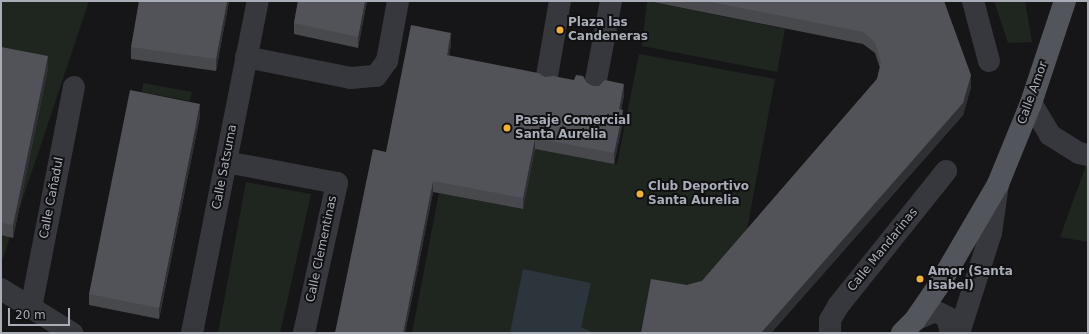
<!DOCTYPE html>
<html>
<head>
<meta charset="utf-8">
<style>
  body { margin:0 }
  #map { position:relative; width:1089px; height:334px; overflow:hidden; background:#161618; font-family:"DejaVu Sans",sans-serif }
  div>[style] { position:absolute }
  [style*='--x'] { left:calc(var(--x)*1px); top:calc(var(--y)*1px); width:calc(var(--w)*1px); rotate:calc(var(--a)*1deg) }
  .green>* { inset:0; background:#1e261f }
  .water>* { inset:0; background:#2c353c }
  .minor>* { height:22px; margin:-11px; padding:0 11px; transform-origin:11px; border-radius:11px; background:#37383d }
  .major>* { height:22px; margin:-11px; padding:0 11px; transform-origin:11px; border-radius:11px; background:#53555c }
  .wall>* { inset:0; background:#47494d }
  .shaded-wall>* { inset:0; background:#2f3033 }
  .building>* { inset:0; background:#525359 }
  .dots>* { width:11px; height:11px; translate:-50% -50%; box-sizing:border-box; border:2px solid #111113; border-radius:50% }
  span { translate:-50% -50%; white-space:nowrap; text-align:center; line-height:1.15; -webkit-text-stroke:4px #111113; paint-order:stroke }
  .poi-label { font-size:12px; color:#a8adb8; font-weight:700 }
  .left { translate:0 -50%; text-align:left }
  .street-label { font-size:12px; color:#a8adb8 }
  .frame { position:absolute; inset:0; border:2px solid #a8adb8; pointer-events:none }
  .scale { position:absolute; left:8px; top:308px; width:62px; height:18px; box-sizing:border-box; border:2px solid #a8adb8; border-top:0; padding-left:5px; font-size:12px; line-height:14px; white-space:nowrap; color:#a8adb8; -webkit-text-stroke:3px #111113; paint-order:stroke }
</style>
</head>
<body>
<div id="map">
  <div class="green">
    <i style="clip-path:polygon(1px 1px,89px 1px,3px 258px,1px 257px)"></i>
    <i style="clip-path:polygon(647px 1px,785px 29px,777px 72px,642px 46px)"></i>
    <i style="clip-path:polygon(994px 1px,1025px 1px,1032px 42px,1008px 43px)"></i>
    <i style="clip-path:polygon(639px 54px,775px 79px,745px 240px,702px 292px,643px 333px,412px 333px,439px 193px,523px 209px,535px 149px,617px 164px)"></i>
    <i style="clip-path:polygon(143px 83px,192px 92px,190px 101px,142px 92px)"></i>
    <i style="clip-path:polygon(1088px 160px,1088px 242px,1060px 237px)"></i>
    <i style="clip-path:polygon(246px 182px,311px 194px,280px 333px,218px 333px)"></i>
  </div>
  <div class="water">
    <i style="clip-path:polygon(523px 269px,591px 283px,581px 327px,593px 333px,510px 333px)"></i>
  </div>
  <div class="minor">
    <i style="--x:973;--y:1;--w:62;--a:75.1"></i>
    <i style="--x:246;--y:57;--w:107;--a:11.3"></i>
    <i style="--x:351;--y:78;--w:25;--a:-5"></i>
    <i style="--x:376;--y:76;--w:19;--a:-54"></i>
    <i style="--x:387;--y:61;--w:61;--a:-79.6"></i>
    <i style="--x:547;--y:76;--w:76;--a:-80.2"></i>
    <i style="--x:595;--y:85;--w:86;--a:-79.2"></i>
    <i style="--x:1031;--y:103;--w:37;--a:59"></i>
    <i style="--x:1050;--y:135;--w:34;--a:32"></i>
    <i style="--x:1079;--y:153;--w:9;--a:13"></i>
    <i style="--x:226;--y:162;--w:113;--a:10.7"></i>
    <i style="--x:337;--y:183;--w:154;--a:102.4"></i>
    <i style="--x:1;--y:289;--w:84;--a:31.8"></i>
    <i style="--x:31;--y:308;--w:225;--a:-79"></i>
    <i style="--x:915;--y:320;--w:22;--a:-24"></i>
    <i style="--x:935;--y:311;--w:13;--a:27"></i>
    <i style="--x:947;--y:317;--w:16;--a:76"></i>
    <i style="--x:192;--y:333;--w:338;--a:-78.8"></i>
    <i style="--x:830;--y:333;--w:13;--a:-90"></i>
    <i style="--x:830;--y:320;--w:16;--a:-60"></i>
    <i style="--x:838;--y:306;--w:173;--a:-51.3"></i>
    <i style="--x:959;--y:333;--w:105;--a:-72.3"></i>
    <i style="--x:991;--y:233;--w:49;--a:-81.9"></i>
  </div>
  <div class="major">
    <i style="--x:902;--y:333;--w:18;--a:-45"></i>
    <i style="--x:915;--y:320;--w:42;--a:-55.6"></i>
    <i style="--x:939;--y:285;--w:117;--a:-59.7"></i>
    <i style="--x:998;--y:184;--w:87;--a:-67.8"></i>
    <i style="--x:1031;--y:103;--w:108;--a:-71.6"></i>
  </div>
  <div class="wall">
    <i style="clip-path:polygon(229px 1px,216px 71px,131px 59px,131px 47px)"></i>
    <i style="clip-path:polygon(298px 1px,367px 1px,358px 48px,294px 34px,294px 23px)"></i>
    <i style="clip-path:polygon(648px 1px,944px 1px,971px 87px,963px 115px,771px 333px,641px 333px,687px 285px,702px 281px,877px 79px,880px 68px,875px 53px,863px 44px)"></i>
    <i style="clip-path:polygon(451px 44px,449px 56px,545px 77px,587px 83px,593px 86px,624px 95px,621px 110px,623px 121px,614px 164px,535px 149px,523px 209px,433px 192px,405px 333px,335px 333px,386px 152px)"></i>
    <i style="clip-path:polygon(1px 47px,48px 68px,13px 238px,1px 235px)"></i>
    <i style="clip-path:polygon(200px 116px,159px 319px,89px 305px,89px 294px)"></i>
  </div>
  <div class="shaded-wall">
    <i style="clip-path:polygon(227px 1px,229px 1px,216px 71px,216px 59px)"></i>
    <i style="clip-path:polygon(365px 1px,367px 1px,358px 48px,358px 37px)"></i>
    <i style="clip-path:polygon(451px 33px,451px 44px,447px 67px,447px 55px)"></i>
    <i style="clip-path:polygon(48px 56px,48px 68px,13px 238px,13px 225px)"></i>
    <i style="clip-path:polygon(971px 75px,971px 87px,963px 115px,771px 333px,761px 333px)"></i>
    <i style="clip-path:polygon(624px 84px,624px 95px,619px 121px,619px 109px)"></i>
    <i style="clip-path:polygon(200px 104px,200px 116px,159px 319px,159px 308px)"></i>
    <i style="clip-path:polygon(623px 110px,623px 121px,614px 164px,614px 153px)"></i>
    <i style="clip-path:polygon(535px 138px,535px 149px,523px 209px,523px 198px)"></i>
    <i style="clip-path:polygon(433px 181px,433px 192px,405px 333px,403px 333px)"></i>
  </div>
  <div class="building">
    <i style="clip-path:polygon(139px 1px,227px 1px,216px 59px,131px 47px)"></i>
    <i style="clip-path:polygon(298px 1px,365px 1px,358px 37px,294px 23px)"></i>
    <i style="clip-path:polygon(706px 1px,944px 1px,971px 75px,963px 103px,761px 333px,641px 333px,651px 279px,687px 285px,702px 281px,877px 79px,881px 62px,875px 42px,863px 32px)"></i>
    <i style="clip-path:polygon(411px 25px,451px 33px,447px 55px,538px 73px,545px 77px,553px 76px,574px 80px,576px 75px,583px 76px,587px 83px,593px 86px,599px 86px,605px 80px,624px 84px,619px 109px,623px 110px,614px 153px,535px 138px,523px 198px,433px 181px,403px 333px,335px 333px,373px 149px,386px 152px)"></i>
    <i style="clip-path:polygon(1px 47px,48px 56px,13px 225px,1px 223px)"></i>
    <i style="clip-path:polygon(130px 90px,200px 104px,159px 308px,89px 294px)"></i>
  </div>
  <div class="dots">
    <i style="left:560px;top:30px;background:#f2b134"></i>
    <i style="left:507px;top:128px;background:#f2b134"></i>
    <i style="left:640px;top:194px;background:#f2b134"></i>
    <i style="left:920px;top:279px;background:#f2b134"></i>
  </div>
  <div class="poi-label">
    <span class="left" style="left:568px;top:30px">Plaza las<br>Candeneras</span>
    <span class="left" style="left:515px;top:128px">Pasaje Comercial<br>Santa Aurelia</span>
    <span class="left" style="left:648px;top:194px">Club Deportivo<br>Santa Aurelia</span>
    <span class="left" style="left:928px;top:279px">Amor (Santa<br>Isabel)</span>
  </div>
  <div class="street-label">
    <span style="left:1033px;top:93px;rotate:-70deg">Calle Amor</span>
    <span style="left:225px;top:167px;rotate:-79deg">Calle Satsuma</span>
    <span style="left:52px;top:198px;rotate:-79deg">Calle Cañadul</span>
    <span style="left:322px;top:249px;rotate:-78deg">Calle Clementinas</span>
    <span style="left:883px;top:250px;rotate:-51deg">Calle Mandarinas</span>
  </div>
  <div class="frame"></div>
  <div class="scale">20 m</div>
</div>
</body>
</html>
